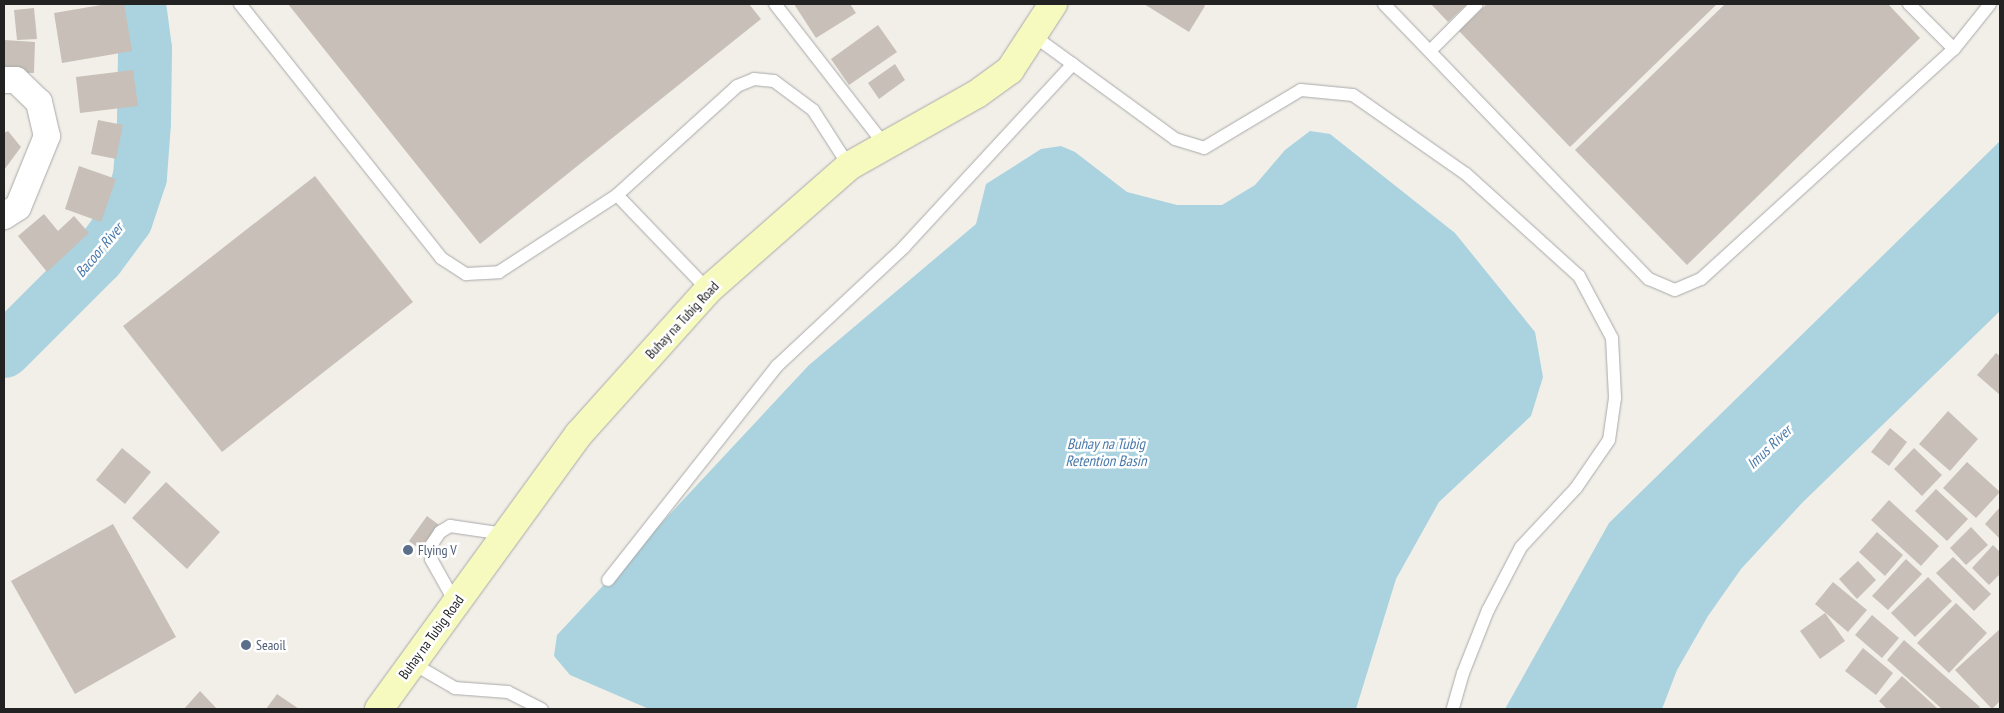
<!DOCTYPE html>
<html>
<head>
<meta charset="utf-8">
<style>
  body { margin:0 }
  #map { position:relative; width:2004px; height:713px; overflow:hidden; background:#f2efe9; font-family:"PT Sans Narrow",sans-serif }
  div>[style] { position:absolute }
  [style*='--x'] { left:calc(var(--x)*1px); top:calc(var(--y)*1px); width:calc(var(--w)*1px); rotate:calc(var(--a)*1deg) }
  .water>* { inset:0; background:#aad3df }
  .river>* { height:54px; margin:-27px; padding:0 27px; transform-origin:27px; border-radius:27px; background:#aad3df }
  .building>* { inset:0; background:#c7bfb8 }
  .roads { filter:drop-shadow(0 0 1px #a9a9a9) drop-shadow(0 0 1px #a9a9a9) }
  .lane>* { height:12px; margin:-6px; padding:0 6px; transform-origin:6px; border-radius:6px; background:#fff }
  .street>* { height:26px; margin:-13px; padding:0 13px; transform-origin:13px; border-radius:13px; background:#fff }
  .secondary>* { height:28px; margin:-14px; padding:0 14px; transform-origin:14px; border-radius:14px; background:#f7fabf }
  .dots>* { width:14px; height:14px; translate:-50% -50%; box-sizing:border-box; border:2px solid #fff; border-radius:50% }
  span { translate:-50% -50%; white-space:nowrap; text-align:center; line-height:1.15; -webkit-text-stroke:5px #fff; paint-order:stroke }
  .street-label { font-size:14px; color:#222 }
  .service-label { font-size:14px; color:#4e5e75 }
  .left { translate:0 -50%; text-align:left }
  .water-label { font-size:15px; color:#4a7aab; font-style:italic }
  .frame { position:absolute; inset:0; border:5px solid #222; pointer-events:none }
</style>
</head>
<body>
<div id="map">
  <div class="water">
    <i style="clip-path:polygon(1310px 131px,1330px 134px,1455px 233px,1535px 332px,1543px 377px,1531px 416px,1439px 502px,1396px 579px,1356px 709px,649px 709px,570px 675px,554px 656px,557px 635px,809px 365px,976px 224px,986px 184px,1041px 149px,1061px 146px,1075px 152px,1127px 192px,1177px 205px,1222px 205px,1255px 185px,1285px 150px)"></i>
    <i style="clip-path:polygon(2000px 141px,2000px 311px,1802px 503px,1741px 569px,1708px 616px,1677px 670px,1662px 709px,1505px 709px,1609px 523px)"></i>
  </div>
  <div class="river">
    <i style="--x:4;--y:351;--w:133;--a:-45"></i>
    <i style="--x:98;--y:257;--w:47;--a:-53.6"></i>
    <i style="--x:126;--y:219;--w:44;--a:-71.6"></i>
    <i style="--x:140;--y:177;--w:55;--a:-85.8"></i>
    <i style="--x:144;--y:122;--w:73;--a:-89.2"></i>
    <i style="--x:145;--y:49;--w:45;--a:-97.6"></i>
  </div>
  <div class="building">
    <i style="clip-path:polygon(107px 4px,124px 4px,132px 51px,62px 63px,54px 13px)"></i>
    <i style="clip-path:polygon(288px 4px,749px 4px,761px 19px,480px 244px)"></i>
    <i style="clip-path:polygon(794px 4px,850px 4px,856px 13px,816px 38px)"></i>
    <i style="clip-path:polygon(1144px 4px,1202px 4px,1205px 6px,1189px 32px)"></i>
    <i style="clip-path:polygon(1431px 4px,1467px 4px,1448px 22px)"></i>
    <i style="clip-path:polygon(1487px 4px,1717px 4px,1570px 147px,1459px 31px)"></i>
    <i style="clip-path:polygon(1725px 4px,1888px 4px,1920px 38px,1687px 265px,1575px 150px)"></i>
    <i style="clip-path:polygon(34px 8px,37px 39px,17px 40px,14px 10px)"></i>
    <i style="clip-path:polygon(878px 25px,897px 52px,849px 85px,831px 59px)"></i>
    <i style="clip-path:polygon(4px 40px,35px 42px,34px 73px,4px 72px)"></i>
    <i style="clip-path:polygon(895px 64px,905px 80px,879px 99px,868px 83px)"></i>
    <i style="clip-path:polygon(133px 70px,138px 106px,80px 113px,76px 77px)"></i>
    <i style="clip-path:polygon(98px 120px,123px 125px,116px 159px,91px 154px)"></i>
    <i style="clip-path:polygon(8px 131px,21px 147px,4px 170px,4px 133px)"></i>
    <i style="clip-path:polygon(79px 166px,116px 179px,101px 222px,65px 209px)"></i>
    <i style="clip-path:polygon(315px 176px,413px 302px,222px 452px,123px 326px)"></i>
    <i style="clip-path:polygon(44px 214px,58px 231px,74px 216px,89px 233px,47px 272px,18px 236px)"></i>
    <i style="clip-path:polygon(1996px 353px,2000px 356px,2000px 395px,1977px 375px)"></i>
    <i style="clip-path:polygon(1948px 411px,1978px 439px,1950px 471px,1919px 444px)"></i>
    <i style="clip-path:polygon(1890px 428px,1907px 442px,1889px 466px,1871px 452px)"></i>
    <i style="clip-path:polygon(122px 448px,151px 472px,125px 504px,96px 480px)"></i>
    <i style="clip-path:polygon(1914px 448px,1942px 475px,1922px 496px,1894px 469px)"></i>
    <i style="clip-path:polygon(1967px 462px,2000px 492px,1976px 518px,1943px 488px)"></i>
    <i style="clip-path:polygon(166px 482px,220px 532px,187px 569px,132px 518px)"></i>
    <i style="clip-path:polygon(1936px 489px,1968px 519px,1947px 541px,1915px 511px)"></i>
    <i style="clip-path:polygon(1889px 500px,1939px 546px,1921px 566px,1871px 520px)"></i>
    <i style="clip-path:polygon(2000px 507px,2000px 539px,1985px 524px)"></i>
    <i style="clip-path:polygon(427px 516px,439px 525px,421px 550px,409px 541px)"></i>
    <i style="clip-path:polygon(113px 524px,176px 637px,75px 694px,11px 581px)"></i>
    <i style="clip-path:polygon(1971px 527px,1988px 545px,1966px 565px,1950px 548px)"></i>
    <i style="clip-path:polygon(1877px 532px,1903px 555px,1885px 576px,1859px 552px)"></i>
    <i style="clip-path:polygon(1993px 545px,2000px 552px,2000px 574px,1989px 585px,1972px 568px)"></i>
    <i style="clip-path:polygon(1953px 557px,1991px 594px,1974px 611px,1936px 573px)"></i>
    <i style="clip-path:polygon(1906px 559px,1922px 574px,1888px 610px,1872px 596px)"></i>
    <i style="clip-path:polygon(1858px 561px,1876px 580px,1857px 599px,1839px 579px)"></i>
    <i style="clip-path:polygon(1928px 577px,1952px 601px,1915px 637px,1891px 613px)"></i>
    <i style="clip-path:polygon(1833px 582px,1867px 610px,1848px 632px,1815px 604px)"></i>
    <i style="clip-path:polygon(1956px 603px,1987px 633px,1949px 673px,1917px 643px)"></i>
    <i style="clip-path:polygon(1825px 613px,1845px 641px,1820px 659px,1800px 631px)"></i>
    <i style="clip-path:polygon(1872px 615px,1899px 638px,1882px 658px,1855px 635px)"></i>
    <i style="clip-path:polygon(2000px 629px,2000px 701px,1992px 709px,1955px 670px)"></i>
    <i style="clip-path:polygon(1904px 640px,1980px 707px,1978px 709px,1942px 709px,1887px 660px)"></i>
    <i style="clip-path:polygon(1863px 648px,1893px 673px,1876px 695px,1845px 671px)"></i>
    <i style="clip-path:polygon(1902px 676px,1938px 709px,1887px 709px,1879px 701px)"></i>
    <i style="clip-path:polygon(200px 691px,217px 709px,184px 709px)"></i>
    <i style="clip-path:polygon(277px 694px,299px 709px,266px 709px)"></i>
  </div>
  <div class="roads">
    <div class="lane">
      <i style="--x:240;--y:4;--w:324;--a:51.6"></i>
      <i style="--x:441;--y:258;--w:30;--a:33"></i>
      <i style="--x:466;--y:274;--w:33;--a:-3"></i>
      <i style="--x:499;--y:272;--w:141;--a:-33.1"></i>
      <i style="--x:617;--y:195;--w:132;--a:46.2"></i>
      <i style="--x:775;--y:4;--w:177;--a:52.1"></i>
      <i style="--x:1384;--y:4;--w:382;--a:46.1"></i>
      <i style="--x:1649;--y:279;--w:28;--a:23"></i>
      <i style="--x:1675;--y:290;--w:28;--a:-23"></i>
      <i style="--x:1701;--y:279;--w:342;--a:-42.3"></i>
      <i style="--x:1954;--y:49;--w:64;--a:-135"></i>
      <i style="--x:1034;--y:36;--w:175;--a:36.1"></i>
      <i style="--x:1175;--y:139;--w:30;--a:17"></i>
      <i style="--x:1204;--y:148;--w:113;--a:-30.9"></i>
      <i style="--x:1301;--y:90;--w:52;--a:5.5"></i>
      <i style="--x:1353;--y:95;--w:138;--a:35"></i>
      <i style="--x:1466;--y:174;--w:152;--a:42.1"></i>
      <i style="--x:1579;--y:276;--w:70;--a:62"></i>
      <i style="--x:1612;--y:338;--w:60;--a:87.1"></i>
      <i style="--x:1615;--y:398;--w:42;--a:98.1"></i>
      <i style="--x:1609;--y:440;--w:58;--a:124.5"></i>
      <i style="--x:1576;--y:488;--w:81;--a:133"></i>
      <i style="--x:1521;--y:547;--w:71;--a:117.6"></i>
      <i style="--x:1488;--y:610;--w:68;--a:111.6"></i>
      <i style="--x:1463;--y:673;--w:37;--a:106"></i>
      <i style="--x:1954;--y:49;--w:58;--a:-51.3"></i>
      <i style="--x:1430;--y:51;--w:66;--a:-45"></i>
      <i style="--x:617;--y:195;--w:162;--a:-42.2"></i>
      <i style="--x:737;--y:86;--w:18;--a:-22"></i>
      <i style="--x:754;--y:79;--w:20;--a:6"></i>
      <i style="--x:774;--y:81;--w:49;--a:36.6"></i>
      <i style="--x:813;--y:110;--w:67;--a:57.3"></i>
      <i style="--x:608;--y:580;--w:273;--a:-51.7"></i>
      <i style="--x:777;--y:366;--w:174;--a:-43.1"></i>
      <i style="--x:904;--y:247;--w:249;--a:-47.3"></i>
      <i style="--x:455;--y:602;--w:49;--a:-119.2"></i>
      <i style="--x:431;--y:559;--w:15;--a:-86"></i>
      <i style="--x:432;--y:544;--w:14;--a:-56"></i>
      <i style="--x:440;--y:532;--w:12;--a:-31"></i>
      <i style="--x:450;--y:526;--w:55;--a:8.4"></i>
      <i style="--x:412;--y:663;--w:50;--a:30.2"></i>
      <i style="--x:455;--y:688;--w:53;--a:4.3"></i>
      <i style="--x:508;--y:692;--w:38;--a:27"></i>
    </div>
    <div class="street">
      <i style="--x:4;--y:80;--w:12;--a:0"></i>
      <i style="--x:16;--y:80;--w:32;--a:44"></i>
      <i style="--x:39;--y:102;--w:35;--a:77"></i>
      <i style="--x:47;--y:136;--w:77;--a:112.2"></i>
      <i style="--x:18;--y:207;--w:17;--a:147"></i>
    </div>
    <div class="secondary">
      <i style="--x:379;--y:709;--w:340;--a:-54"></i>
      <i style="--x:579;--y:434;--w:193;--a:-48.1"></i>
      <i style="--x:708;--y:290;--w:188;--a:-41.3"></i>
      <i style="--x:849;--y:166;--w:147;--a:-29.4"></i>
      <i style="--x:977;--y:94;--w:41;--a:-36"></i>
      <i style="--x:1010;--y:70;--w:79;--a:-56.9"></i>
    </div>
  </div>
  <div class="dots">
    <i style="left:408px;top:550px;background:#5c6f8a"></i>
    <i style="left:246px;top:645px;background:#5c6f8a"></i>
  </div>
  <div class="street-label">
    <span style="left:682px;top:320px;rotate:-47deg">Buhay na Tubig Road</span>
    <span style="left:431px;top:637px;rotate:-54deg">Buhay na Tubig Road</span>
  </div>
  <div class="service-label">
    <span class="left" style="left:418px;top:550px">Flying V</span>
    <span class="left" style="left:256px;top:645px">Seaoil</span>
  </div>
  <div class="water-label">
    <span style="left:99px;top:250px;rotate:-50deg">Bacoor River</span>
    <span style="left:1106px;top:452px">Buhay na Tubig<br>Retention Basin</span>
    <span style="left:1769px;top:447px;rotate:-44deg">Imus River</span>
  </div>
  <div class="frame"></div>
</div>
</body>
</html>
